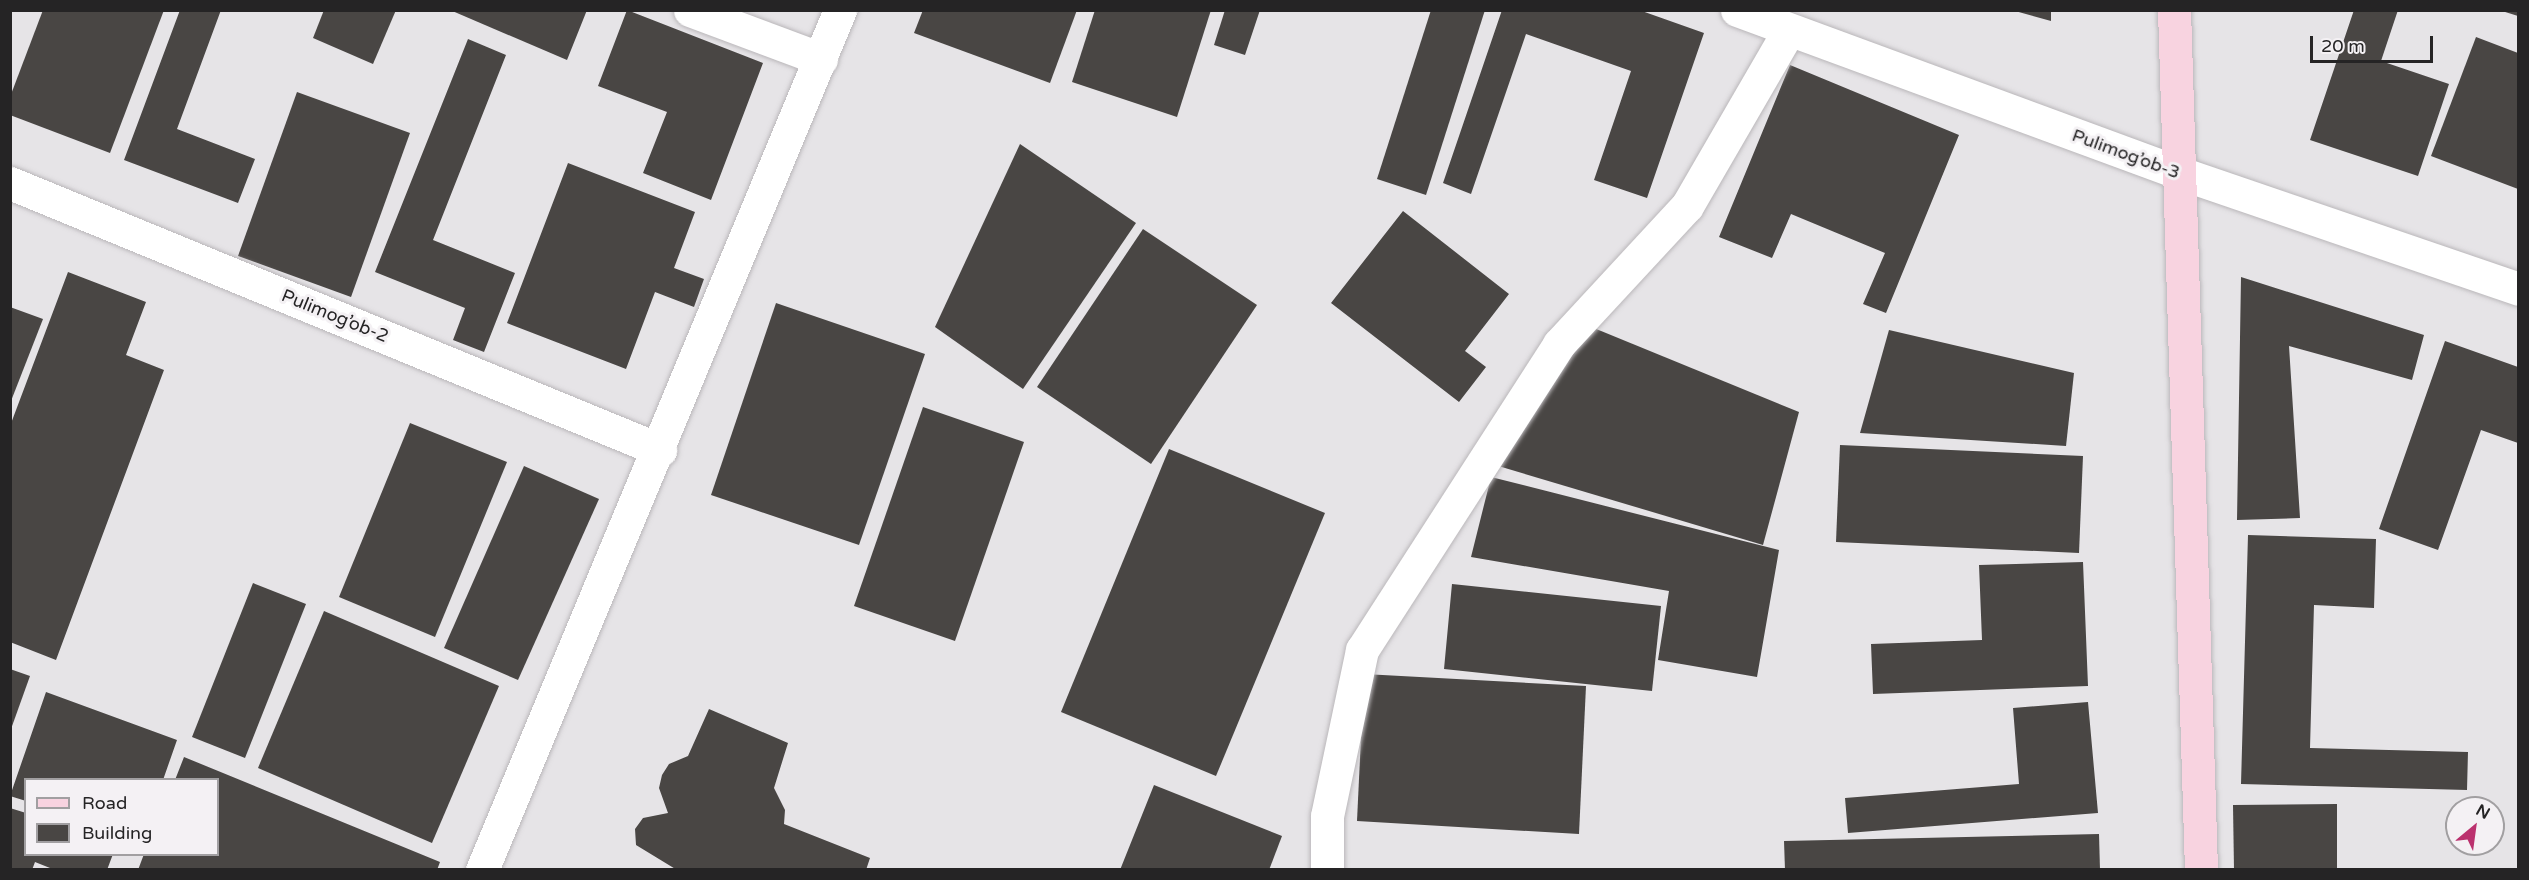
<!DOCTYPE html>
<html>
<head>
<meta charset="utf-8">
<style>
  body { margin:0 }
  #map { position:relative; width:2529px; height:880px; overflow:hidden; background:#e6e4e7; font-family:"Varela Round",sans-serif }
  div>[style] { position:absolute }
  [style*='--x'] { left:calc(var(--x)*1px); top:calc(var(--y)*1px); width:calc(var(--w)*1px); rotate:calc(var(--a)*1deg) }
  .building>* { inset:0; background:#494644 }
  .roads { filter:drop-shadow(0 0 2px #bab7ba) drop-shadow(0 0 2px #bab7ba) }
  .minor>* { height:33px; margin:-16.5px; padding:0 16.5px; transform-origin:16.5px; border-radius:16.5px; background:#fff }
  .secondary>* { height:33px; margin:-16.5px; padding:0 16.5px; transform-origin:16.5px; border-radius:16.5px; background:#f8d3e0 }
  span { translate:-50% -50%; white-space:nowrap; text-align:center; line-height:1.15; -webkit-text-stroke:6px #f4f1f4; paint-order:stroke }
  .street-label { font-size:18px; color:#252425 }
  .frame { position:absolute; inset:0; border:12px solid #252425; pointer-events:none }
  .legend { position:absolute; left:24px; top:778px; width:195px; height:78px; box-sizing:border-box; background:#f4f1f4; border:2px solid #a19fa1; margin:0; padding:8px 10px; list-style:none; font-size:18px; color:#252425 }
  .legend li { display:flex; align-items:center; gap:12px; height:30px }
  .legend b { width:30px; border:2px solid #a19fa1 }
  .north { position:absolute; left:2445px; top:796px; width:60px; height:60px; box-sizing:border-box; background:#f4f1f4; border:2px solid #a19fa1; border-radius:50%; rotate:29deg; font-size:16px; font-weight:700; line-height:24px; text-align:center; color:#252425 }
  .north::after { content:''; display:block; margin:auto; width:21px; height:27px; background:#bb316e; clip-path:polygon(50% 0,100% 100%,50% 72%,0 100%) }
  .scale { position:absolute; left:2310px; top:36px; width:123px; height:27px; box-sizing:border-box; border:3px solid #252425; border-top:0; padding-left:8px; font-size:18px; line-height:21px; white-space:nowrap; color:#252425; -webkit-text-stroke:4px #f4f1f4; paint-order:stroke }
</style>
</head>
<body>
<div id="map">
  <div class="building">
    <i style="clip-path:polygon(43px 10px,164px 10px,110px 153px,10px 115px,10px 97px)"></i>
    <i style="clip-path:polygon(180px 10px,221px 10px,177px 129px,255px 159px,238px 203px,124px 160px)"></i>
    <i style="clip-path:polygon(324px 10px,396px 10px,373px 64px,313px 38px)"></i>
    <i style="clip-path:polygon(450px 10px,587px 10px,567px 60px)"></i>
    <i style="clip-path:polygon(627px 10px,763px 63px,711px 200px,643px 173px,667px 112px,598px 86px)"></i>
    <i style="clip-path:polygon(923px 10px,1077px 10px,1050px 83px,914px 33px)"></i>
    <i style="clip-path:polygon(1095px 10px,1211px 10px,1177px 117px,1072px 82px)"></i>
    <i style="clip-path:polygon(1225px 10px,1260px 10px,1245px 55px,1214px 45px)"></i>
    <i style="clip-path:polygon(1431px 10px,1485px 10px,1426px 195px,1377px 179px)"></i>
    <i style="clip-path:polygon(1502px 10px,1639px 10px,1704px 33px,1647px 198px,1594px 180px,1631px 71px,1526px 34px,1471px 194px,1443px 183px)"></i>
    <i style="clip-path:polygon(2015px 10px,2051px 10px,2051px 21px,2015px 11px)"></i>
    <i style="clip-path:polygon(2354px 10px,2398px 10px,2381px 61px,2449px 84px,2418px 176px,2310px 140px)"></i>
    <i style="clip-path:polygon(2502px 10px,2518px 10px,2518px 16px,2502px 11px)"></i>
    <i style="clip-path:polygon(2476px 37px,2518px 53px,2518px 189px,2431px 156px)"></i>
    <i style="clip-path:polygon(468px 39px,506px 55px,433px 240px,515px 273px,484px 352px,453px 340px,465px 308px,375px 272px)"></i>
    <i style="clip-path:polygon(1790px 65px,1959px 135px,1886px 313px,1863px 304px,1885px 253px,1791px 214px,1772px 258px,1719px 237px)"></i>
    <i style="clip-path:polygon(297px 92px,410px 133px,351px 297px,238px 256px)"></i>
    <i style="clip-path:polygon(1020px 144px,1136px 223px,1023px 389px,935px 327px)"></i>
    <i style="clip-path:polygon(568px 163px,695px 212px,674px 268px,704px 279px,694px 307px,655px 292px,626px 369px,507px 323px)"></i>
    <i style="clip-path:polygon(1403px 211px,1509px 294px,1465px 351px,1486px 367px,1459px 402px,1331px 303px)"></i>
    <i style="clip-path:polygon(1143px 229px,1257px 305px,1151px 464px,1037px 387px)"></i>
    <i style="clip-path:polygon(68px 272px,146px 302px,126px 355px,164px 370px,56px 660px,10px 642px,10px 426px)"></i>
    <i style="clip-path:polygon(2241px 277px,2424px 335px,2412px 380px,2289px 346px,2300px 518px,2237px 520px)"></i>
    <i style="clip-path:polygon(776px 303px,925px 354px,859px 545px,711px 495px)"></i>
    <i style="clip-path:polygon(10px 307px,43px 319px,11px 401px,10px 401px)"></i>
    <i style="clip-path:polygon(1584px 324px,1799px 412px,1763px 545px,1495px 465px)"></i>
    <i style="clip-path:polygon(1889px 330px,2074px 373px,2066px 446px,1860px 433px)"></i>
    <i style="clip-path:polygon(2445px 341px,2518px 367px,2518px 443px,2481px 430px,2438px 550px,2379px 529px)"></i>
    <i style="clip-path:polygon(923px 407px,1024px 442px,955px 641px,854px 606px)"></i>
    <i style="clip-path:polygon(410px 423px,507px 462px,435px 637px,339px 597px)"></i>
    <i style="clip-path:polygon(1840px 445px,2083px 456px,2079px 553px,1836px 542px)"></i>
    <i style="clip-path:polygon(1169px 449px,1325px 513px,1216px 776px,1061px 712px)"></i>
    <i style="clip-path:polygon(524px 466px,599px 499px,518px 680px,444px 648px)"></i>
    <i style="clip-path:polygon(1491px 477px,1779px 550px,1757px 677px,1658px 660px,1669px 591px,1471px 557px)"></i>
    <i style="clip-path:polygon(2248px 535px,2376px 539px,2374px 608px,2314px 605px,2310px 748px,2468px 752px,2467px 790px,2241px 784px)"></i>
    <i style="clip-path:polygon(2083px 562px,2088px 686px,1873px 694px,1871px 644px,1982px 640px,1979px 565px)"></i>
    <i style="clip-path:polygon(253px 583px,306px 604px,245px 758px,192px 737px)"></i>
    <i style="clip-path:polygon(1452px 584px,1661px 606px,1652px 691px,1444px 669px)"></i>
    <i style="clip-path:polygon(324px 611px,499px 686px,432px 843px,258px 768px)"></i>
    <i style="clip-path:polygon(10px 669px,30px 676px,11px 729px,10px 729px)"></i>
    <i style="clip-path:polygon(1364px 674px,1586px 686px,1579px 834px,1357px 821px)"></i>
    <i style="clip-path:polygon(46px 692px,177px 740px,163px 780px,26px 780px,26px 801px,10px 796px)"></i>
    <i style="clip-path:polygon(2088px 702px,2098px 813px,1848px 833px,1845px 798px,2019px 784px,2013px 708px)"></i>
    <i style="clip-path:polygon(709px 709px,788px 743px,774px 788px,785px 810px,784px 824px,870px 858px,866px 870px,677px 870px,636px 845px,635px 829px,643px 818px,668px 813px,659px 788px,662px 775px,669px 764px,688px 756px)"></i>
    <i style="clip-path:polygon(184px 757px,440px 862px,437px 870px,138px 870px,144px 854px,218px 854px,218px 780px,175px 780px)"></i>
    <i style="clip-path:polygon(1154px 785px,1282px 836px,1269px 870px,1120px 870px)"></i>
    <i style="clip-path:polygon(2337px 804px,2337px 870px,2234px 870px,2233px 805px)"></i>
    <i style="clip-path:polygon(10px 808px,26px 813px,26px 854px,113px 854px,107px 870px,55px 870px,35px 862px,32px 870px,10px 870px)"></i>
    <i style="clip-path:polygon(2099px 834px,2100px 870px,1785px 870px,1784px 841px)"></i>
  </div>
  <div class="roads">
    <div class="minor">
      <i style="--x:690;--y:10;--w:140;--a:20.5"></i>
      <i style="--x:1737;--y:10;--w:472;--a:20.2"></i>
      <i style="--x:2180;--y:173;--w:357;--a:18.9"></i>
      <i style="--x:10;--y:183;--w:703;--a:22.33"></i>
      <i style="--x:482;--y:870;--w:932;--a:-67.4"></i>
      <i style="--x:1327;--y:870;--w:54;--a:-90"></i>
      <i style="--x:1327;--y:816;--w:170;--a:-78.1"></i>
      <i style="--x:1362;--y:650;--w:364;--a:-57.2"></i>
      <i style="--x:1559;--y:344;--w:188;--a:-47.2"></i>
      <i style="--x:1687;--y:206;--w:203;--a:-59.9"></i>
    </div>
    <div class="secondary">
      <i style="--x:2174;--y:10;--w:860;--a:88.2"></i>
    </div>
  </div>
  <div class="street-label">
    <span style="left:2126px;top:154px;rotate:20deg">Pulimog’ob-3</span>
    <span style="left:335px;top:316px;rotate:22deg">Pulimog’ob-2</span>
  </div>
  <div class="frame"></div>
  <ul class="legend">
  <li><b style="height:8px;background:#f8d3e0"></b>Road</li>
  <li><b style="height:16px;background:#494644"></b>Building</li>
  </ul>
  <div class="north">N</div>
  <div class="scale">20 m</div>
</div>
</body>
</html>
